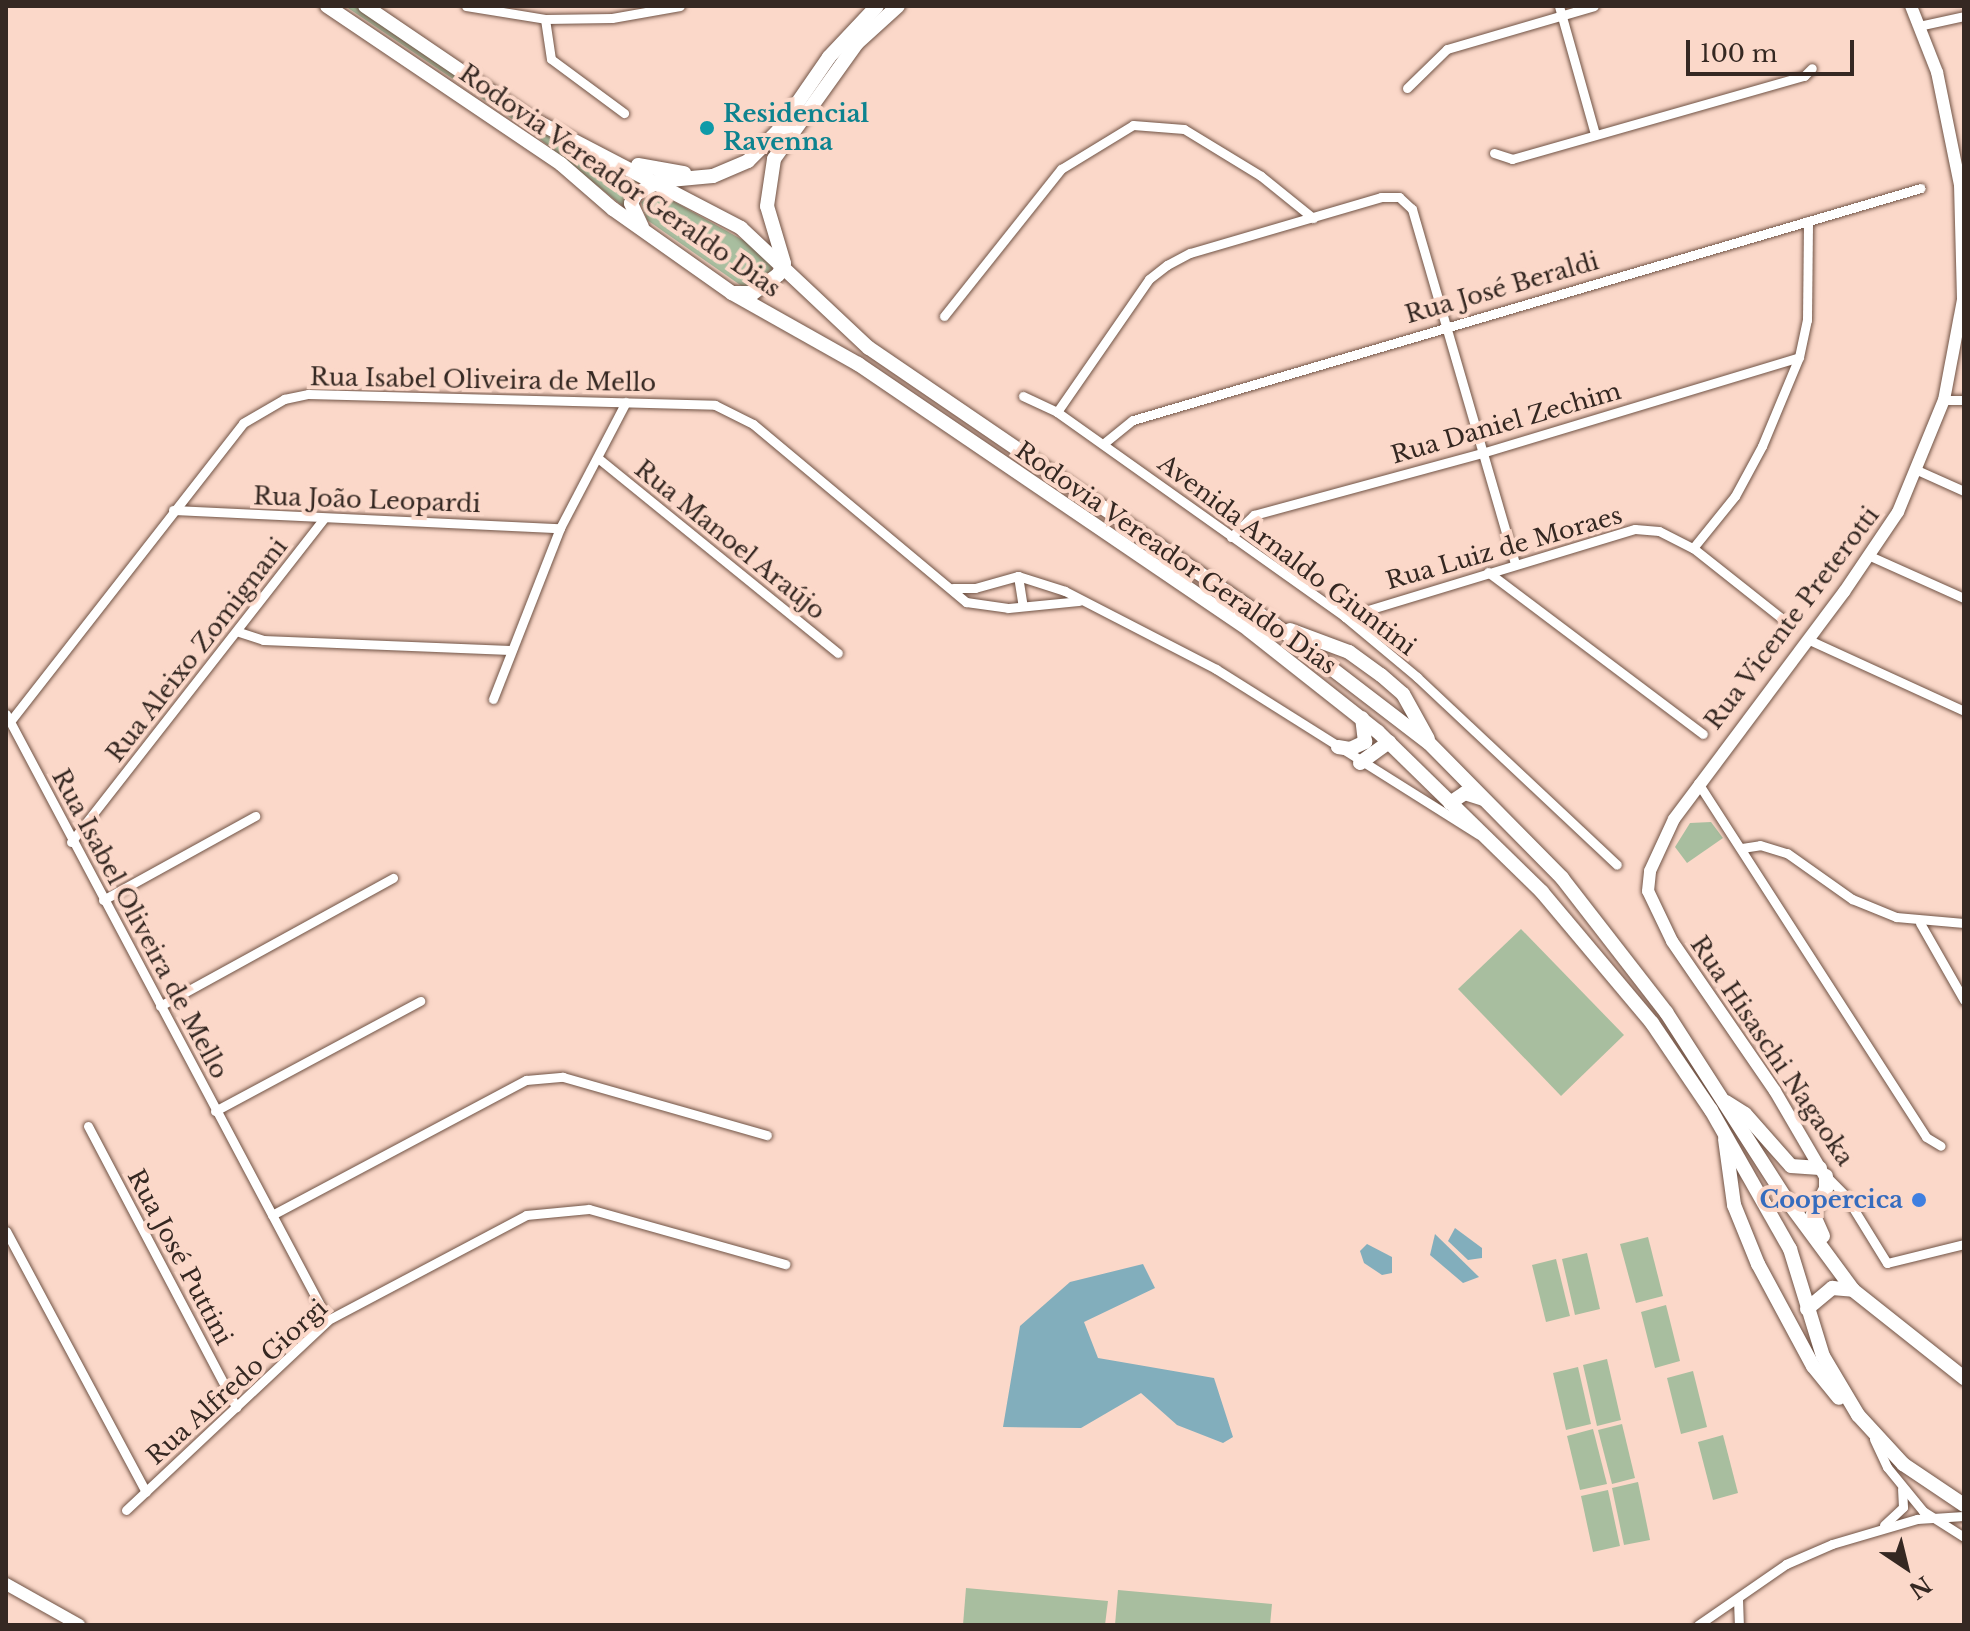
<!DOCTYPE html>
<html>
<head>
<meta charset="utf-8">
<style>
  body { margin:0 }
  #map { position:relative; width:1970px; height:1631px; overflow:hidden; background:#fbd8c9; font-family:"Libre Baskerville",serif }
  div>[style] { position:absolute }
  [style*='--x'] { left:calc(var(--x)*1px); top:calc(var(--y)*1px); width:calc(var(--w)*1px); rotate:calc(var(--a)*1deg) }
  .green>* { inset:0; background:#a8be9f }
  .water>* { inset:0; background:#82aebc }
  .roads { filter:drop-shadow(0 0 2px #705345) drop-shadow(0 0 2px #705345) }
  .minor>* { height:9px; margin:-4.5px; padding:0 4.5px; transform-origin:4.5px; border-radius:4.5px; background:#fff }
  .tertiary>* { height:12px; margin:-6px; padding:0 6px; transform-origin:6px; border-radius:6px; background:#fff }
  .primary>* { height:14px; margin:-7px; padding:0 7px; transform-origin:7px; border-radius:7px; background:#fff }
  .dots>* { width:22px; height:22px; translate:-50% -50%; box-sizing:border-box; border:4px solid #fbd8c9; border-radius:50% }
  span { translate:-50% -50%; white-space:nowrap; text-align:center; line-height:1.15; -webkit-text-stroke:8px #fbd8c9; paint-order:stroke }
  .culture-label { font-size:24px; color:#0d838f; font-weight:700 }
  .left { translate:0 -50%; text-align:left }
  .street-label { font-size:24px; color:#352822 }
  .shop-label { font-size:24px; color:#366cbe; font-weight:700 }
  .right { translate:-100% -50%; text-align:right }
  .frame { position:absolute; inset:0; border:8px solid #352822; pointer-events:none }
  .north { position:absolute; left:1866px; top:1527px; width:80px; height:80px; -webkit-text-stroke:6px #fbd8c9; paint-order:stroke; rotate:145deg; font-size:22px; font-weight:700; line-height:32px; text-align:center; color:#352822 }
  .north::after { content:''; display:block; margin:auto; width:28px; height:36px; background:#352822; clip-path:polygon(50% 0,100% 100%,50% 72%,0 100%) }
  .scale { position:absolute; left:1686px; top:40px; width:168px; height:36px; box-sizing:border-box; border:4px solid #352822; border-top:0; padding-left:10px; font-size:24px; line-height:28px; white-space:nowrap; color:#352822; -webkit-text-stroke:6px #fbd8c9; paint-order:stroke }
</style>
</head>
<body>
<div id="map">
  <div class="green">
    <i style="clip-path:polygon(345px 6px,357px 6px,556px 140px,643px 179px,631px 187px,625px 208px,530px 131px)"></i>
    <i style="clip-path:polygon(655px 191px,759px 249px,773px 265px,770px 276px,746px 289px,647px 220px,641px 202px)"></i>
    <i style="clip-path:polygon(1711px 822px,1723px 838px,1687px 863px,1675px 847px,1690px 823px)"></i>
    <i style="clip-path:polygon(1521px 929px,1624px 1035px,1561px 1096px,1458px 989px)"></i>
    <i style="clip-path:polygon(1648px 1237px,1663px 1296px,1636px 1303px,1620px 1244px)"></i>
    <i style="clip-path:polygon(1587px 1253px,1600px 1309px,1575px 1315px,1562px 1259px)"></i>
    <i style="clip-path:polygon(1556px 1259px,1570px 1316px,1546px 1322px,1532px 1265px)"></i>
    <i style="clip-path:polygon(1666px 1305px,1680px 1361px,1655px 1368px,1641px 1312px)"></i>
    <i style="clip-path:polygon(1607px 1359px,1621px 1420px,1597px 1426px,1583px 1365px)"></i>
    <i style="clip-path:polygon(1578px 1367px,1591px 1424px,1566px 1430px,1553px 1373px)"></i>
    <i style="clip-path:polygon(1693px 1371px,1707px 1427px,1681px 1434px,1667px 1378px)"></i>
    <i style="clip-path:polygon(1622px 1424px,1635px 1478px,1612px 1484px,1598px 1430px)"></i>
    <i style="clip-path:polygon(1593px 1429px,1607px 1484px,1580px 1490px,1567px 1436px)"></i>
    <i style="clip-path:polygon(1723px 1435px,1738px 1493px,1713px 1500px,1698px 1442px)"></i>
    <i style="clip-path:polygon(1638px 1482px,1650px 1540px,1624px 1545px,1612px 1488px)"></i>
    <i style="clip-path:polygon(1608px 1490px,1620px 1546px,1593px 1552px,1581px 1496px)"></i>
    <i style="clip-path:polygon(966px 1588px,1108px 1601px,1105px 1625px,963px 1625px)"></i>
    <i style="clip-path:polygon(1118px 1590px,1272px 1604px,1270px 1625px,1115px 1625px)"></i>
  </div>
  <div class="water">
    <i style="clip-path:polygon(1455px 1228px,1482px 1248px,1482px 1258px,1468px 1260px,1448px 1241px)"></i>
    <i style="clip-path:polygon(1435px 1234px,1479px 1277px,1463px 1283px,1430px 1255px)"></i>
    <i style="clip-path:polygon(1367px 1244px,1392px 1257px,1392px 1273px,1382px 1275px,1364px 1263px,1360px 1251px)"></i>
    <i style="clip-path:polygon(1143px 1264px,1155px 1288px,1084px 1322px,1098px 1358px,1214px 1378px,1233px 1437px,1223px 1443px,1177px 1425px,1141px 1393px,1081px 1428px,1003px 1427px,1020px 1326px,1070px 1282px)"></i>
  </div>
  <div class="roads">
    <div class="minor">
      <i style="--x:466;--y:6;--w:80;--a:9.3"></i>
      <i style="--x:545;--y:19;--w:67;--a:-0.9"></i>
      <i style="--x:612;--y:18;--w:69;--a:-10"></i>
      <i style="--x:1559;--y:6;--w:133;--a:74.3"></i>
      <i style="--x:545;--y:19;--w:40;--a:81.5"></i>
      <i style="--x:551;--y:59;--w:91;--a:36.5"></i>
      <i style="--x:1919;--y:26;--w:46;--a:-12.5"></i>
      <i style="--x:1407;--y:88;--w:56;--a:-44.3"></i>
      <i style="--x:1447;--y:49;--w:153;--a:-16.3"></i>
      <i style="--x:1494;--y:153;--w:19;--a:18"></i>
      <i style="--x:1512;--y:159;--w:304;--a:-15.9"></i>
      <i style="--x:1804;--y:76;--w:11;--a:-45"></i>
      <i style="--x:944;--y:316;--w:188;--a:-51.5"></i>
      <i style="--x:1061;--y:169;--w:84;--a:-31.4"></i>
      <i style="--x:1133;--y:125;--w:51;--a:4.5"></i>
      <i style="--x:1184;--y:129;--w:90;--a:31.4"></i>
      <i style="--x:1261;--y:176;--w:67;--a:38.9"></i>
      <i style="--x:1023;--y:396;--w:38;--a:25"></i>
      <i style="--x:1057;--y:412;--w:354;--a:35.4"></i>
      <i style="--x:1345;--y:617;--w:94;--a:39.8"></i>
      <i style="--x:1417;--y:677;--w:274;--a:43.2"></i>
      <i style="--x:1944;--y:400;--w:20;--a:0"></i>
      <i style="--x:1057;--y:412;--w:162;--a:-55.3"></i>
      <i style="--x:1149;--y:279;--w:23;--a:-38"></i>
      <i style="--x:1167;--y:265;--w:26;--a:-28"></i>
      <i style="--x:1190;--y:253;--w:199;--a:-16.3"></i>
      <i style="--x:1381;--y:197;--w:18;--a:0"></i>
      <i style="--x:1399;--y:197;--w:18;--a:43"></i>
      <i style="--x:1412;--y:209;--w:370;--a:73.8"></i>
      <i style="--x:1103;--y:444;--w:38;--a:-39"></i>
      <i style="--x:1133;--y:420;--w:821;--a:-16.41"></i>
      <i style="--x:598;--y:458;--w:309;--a:39.1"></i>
      <i style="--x:1917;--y:470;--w:51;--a:24.1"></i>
      <i style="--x:173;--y:510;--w:387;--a:2.7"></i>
      <i style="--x:1231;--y:537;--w:32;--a:-44"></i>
      <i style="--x:1254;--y:515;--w:236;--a:-15.2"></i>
      <i style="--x:1482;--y:453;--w:331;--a:-16.8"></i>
      <i style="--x:1693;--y:548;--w:67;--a:-51.1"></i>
      <i style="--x:1735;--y:496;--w:57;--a:-61.6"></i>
      <i style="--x:1762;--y:446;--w:96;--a:-67.4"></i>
      <i style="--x:1799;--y:357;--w:38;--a:-78"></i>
      <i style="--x:1807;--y:320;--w:99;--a:-89.4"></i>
      <i style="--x:1870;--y:556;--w:103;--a:24.1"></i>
      <i style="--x:1488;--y:572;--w:269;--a:37"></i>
      <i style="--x:1018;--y:576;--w:30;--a:81"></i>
      <i style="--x:953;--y:588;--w:22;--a:0"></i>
      <i style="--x:975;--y:588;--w:45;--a:-15.6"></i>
      <i style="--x:1018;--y:576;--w:49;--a:17.7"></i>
      <i style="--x:1065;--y:591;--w:170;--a:27.3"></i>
      <i style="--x:1216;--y:669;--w:310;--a:32.2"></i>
      <i style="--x:1345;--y:617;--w:303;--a:-16.9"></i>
      <i style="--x:1635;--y:529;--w:24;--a:5"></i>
      <i style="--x:1659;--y:531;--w:38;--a:27"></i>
      <i style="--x:1693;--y:548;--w:124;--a:38.4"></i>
      <i style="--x:239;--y:632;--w:25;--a:18"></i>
      <i style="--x:263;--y:640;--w:247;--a:2.3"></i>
      <i style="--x:1807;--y:639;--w:173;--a:24.6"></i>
      <i style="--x:493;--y:699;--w:184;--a:-68.6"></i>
      <i style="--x:560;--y:528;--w:142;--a:-62.4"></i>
      <i style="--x:6;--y:714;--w:686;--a:62.02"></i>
      <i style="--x:12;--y:719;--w:375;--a:-52"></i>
      <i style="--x:243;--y:423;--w:48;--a:-30.3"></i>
      <i style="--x:284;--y:399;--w:25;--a:-12"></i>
      <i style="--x:308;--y:394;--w:407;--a:1.5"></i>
      <i style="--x:715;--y:405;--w:42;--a:26.6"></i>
      <i style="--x:753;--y:424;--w:278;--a:39.9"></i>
      <i style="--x:966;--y:602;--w:42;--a:8.1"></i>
      <i style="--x:1008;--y:608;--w:71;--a:-5.6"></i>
      <i style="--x:1698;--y:783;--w:421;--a:57.2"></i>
      <i style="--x:1926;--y:1137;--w:17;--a:31"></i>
      <i style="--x:71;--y:842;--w:410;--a:-52"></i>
      <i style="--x:1742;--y:848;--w:18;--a:-9"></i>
      <i style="--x:1760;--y:845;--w:28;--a:17"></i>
      <i style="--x:1787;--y:853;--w:80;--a:35.3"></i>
      <i style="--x:1852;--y:899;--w:48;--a:22.2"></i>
      <i style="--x:1896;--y:917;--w:68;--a:5"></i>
      <i style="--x:103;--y:900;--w:174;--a:-28.9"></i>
      <i style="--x:1920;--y:923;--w:89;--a:60.3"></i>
      <i style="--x:160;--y:1006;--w:266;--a:-28.8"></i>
      <i style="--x:215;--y:1111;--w:233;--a:-28.2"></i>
      <i style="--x:88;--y:1126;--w:318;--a:62.2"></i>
      <i style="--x:1826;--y:1176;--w:27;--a:45"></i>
      <i style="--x:1845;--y:1195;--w:80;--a:58.3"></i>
      <i style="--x:1887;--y:1263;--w:79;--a:-13.9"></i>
      <i style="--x:272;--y:1215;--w:288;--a:-28"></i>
      <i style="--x:526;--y:1080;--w:37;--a:-5"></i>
      <i style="--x:563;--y:1077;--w:212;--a:15.9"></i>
      <i style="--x:6;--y:1231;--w:296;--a:61.8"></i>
      <i style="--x:1874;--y:1439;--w:31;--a:65"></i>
      <i style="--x:1887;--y:1467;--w:57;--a:50.7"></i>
      <i style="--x:1923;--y:1511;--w:49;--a:32.4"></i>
      <i style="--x:126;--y:1510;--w:277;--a:-43.2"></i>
      <i style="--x:328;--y:1320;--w:224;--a:-27.9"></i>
      <i style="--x:526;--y:1215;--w:63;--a:-5.4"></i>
      <i style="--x:589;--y:1209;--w:204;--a:15.7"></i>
      <i style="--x:1884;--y:1525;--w:26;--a:-43"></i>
      <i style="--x:1903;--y:1507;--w:18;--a:-93"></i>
      <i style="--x:1738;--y:1599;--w:26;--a:88"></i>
      <i style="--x:1698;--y:1625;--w:107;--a:-34.7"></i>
      <i style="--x:1786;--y:1564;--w:50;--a:-23.5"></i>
      <i style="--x:1832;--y:1544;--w:89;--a:-16.4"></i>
      <i style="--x:1917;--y:1519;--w:47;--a:-3.7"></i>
    </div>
    <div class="tertiary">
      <i style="--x:1824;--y:1175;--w:97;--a:-120.3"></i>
      <i style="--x:1775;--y:1091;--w:182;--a:-124.5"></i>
      <i style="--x:1672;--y:941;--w:55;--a:-115.6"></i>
      <i style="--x:1648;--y:891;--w:20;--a:-84"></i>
      <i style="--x:1650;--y:871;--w:57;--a:-65.2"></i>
      <i style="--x:1674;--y:819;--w:284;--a:-53.2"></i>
      <i style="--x:1844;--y:592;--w:97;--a:-56"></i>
      <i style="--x:1898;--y:512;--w:121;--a:-67.7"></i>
      <i style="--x:1944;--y:400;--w:103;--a:-79.3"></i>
      <i style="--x:1963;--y:299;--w:114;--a:-91.5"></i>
      <i style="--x:1960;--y:185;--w:115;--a:-101.5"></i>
      <i style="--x:1937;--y:72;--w:71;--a:-111.5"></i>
      <i style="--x:6;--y:1584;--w:84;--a:29.3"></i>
    </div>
    <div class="primary">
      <i style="--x:327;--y:6;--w:282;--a:34"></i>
      <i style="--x:561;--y:164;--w:69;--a:40.9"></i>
      <i style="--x:613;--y:209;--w:146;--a:35.2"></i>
      <i style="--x:732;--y:293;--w:145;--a:29.4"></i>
      <i style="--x:858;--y:364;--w:473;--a:34.2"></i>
      <i style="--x:1249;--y:630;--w:164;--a:38.3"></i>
      <i style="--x:1378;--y:732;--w:229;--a:44.3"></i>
      <i style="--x:1542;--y:892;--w:171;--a:50"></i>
      <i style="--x:1652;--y:1023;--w:105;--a:55.9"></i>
      <i style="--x:1711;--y:1110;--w:160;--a:60.4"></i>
      <i style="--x:1790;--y:1249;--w:112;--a:72.9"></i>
      <i style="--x:1823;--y:1356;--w:69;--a:59.3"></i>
      <i style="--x:1858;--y:1415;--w:67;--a:47.4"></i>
      <i style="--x:1903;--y:1464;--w:73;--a:33.9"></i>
      <i style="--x:365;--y:6;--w:199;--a:34.2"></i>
      <i style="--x:530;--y:118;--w:238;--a:27.5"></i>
      <i style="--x:741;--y:228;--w:175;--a:43.2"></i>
      <i style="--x:869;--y:348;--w:491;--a:34.3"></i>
      <i style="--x:1275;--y:625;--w:194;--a:37.5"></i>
      <i style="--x:1429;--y:743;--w:190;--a:45.4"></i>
      <i style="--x:1562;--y:878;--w:170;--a:52.2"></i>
      <i style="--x:1666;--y:1012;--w:222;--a:57.3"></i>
      <i style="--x:1786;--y:1199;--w:113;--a:53.6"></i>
      <i style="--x:1853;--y:1290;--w:142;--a:38.4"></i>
      <i style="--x:638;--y:165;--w:47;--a:9.9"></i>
      <i style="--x:642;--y:227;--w:26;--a:-115"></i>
      <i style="--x:631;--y:203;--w:10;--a:-61"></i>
      <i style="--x:636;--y:194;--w:26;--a:-29"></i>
      <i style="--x:659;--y:181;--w:54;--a:-5.3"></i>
      <i style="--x:713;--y:176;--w:38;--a:-23"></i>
      <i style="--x:748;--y:161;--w:42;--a:-45"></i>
      <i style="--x:778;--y:131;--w:90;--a:-55.4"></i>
      <i style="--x:829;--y:57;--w:70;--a:-46.7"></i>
      <i style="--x:732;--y:293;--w:21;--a:0"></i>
      <i style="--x:753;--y:293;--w:31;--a:-36"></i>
      <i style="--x:778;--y:275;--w:13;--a:-63"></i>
      <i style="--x:784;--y:263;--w:59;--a:-106.6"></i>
      <i style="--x:767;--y:206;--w:48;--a:-81.5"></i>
      <i style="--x:774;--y:159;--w:143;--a:-54.4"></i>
      <i style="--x:857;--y:43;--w:55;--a:-42.1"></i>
      <i style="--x:1290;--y:630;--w:63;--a:20.4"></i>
      <i style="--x:1349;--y:652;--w:39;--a:36"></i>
      <i style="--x:1381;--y:675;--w:29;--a:41"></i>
      <i style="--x:1403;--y:694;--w:51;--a:60.9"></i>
      <i style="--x:1338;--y:747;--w:12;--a:9"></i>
      <i style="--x:1350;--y:749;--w:17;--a:-25"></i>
      <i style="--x:1365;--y:742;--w:24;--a:-97"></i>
      <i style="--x:1360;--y:763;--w:36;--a:-36"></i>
      <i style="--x:1450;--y:803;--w:18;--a:-34"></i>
      <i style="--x:1465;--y:793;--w:19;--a:18"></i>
      <i style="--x:1726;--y:1102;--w:22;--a:32"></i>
      <i style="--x:1745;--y:1114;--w:69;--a:48.5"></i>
      <i style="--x:1791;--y:1166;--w:29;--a:4"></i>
      <i style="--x:1725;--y:1139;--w:67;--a:82.2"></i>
      <i style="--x:1734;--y:1205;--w:64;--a:67.9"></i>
      <i style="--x:1758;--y:1264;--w:116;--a:61.7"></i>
      <i style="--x:1813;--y:1366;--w:41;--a:50.9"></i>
      <i style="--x:1823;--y:1236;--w:24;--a:-114"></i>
      <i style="--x:1813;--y:1214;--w:29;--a:-63"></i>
      <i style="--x:1826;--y:1188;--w:12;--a:-90"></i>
      <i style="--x:1807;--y:1309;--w:33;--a:-40"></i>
      <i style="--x:1832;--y:1288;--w:21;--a:5"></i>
    </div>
  </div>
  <div class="dots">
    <i style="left:707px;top:128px;background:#0f9aa8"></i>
    <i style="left:1919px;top:1200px;background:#3f7fe0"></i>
  </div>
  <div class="culture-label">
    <span class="left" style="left:723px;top:128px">Residencial<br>Ravenna</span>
  </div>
  <div class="street-label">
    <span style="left:620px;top:181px;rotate:35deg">Rodovia Vereador Geraldo Dias</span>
    <span style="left:1502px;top:288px;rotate:-16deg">Rua José Beraldi</span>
    <span style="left:483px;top:380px;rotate:1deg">Rua Isabel Oliveira de Mello</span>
    <span style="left:1506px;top:423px;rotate:-16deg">Rua Daniel Zechim</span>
    <span style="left:367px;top:500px;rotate:2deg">Rua João Leopardi</span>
    <span style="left:730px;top:540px;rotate:39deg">Rua Manoel Araújo</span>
    <span style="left:1504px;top:548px;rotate:-16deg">Rua Luiz de Moraes</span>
    <span style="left:1287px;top:555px;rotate:37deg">Avenida Arnaldo Giuntini</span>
    <span style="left:1176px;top:558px;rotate:35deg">Rodovia Vereador Geraldo Dias</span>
    <span style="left:1792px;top:618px;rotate:-53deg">Rua Vicente Preterotti</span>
    <span style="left:197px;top:650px;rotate:-52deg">Rua Aleixo Zomignani</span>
    <span style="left:140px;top:924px;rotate:62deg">Rua Isabel Oliveira de Mello</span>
    <span style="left:1772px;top:1051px;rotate:56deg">Rua Hisaschi Nagaoka</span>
    <span style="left:180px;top:1257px;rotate:62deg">Rua José Puttini</span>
    <span style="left:237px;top:1382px;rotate:-42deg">Rua Alfredo Giorgi</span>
  </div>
  <div class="shop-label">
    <span class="right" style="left:1903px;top:1200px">Coopercica</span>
  </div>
  <div class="frame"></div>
  <div class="north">N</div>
  <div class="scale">100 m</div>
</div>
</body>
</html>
